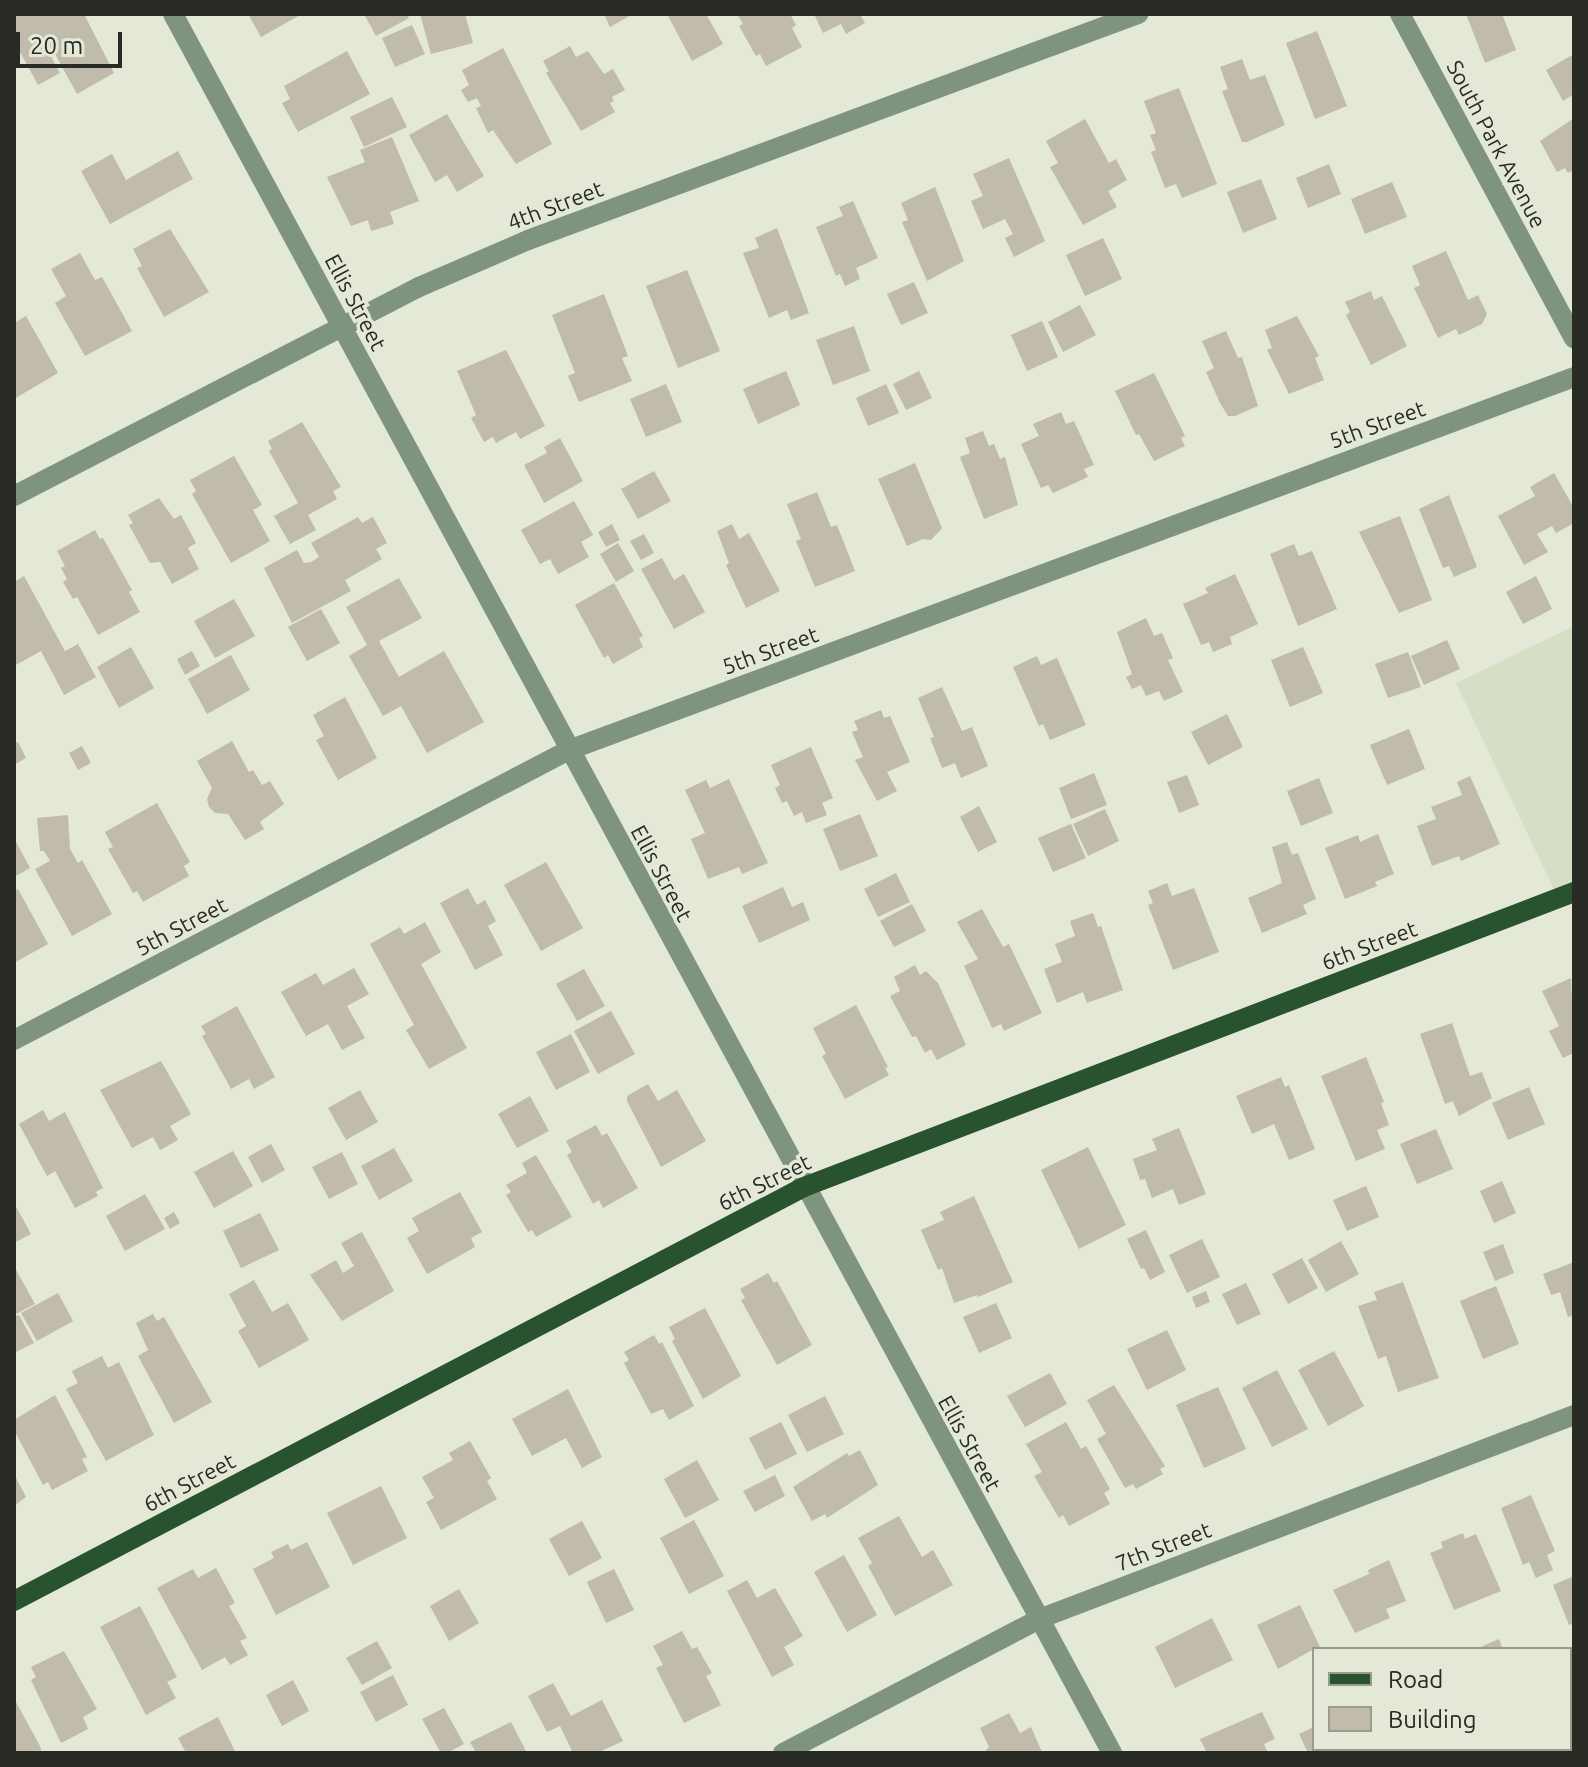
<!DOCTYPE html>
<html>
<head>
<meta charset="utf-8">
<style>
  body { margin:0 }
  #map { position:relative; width:1588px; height:1767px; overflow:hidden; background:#e3e8d7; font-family:Ubuntu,sans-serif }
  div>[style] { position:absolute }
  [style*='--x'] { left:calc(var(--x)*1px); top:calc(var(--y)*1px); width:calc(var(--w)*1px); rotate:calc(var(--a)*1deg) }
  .built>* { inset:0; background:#d7dec6 }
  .building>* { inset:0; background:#c0bbab }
  .minor>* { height:20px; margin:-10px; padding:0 10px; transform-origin:10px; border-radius:10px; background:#7e947f }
  .major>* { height:20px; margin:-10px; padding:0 10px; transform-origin:10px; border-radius:10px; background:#29522e }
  span { translate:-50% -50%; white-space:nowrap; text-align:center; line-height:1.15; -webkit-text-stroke:7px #e3e8d7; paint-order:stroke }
  .street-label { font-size:22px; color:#282a24 }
  .frame { position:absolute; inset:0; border:16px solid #282a24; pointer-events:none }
  .legend { position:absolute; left:1312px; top:1647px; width:260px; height:104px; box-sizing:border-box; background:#e3e8d7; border:2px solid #989c8f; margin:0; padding:10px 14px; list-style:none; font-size:24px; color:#282a24 }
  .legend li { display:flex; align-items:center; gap:16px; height:40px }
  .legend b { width:40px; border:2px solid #989c8f }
  .scale { position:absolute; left:16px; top:32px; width:106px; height:36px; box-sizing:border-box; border:4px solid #282a24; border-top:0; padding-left:10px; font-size:24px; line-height:28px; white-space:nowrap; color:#282a24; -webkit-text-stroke:6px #e3e8d7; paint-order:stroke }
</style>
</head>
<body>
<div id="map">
  <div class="built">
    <i style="clip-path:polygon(1574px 626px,1574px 892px,1558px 898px,1456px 683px)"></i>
  </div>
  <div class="building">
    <i style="clip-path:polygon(14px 14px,84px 14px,114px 73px,77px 94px,55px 54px,51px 56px,60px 73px,38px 85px,14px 41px)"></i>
    <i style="clip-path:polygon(248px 14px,302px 14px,261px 37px)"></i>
    <i style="clip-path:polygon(364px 14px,407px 14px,409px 18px,376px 36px)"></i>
    <i style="clip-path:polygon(420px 14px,465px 14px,473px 43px,431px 54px)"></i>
    <i style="clip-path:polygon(604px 14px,633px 14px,610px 27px)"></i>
    <i style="clip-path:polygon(667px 14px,706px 14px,723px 44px,692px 61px)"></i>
    <i style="clip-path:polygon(737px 14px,790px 14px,796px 25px,792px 28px,802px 47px,766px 66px,760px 54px,756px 56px,739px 26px,743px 24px)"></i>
    <i style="clip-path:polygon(814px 14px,860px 14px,865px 23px,846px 34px,841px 24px,823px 33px)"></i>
    <i style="clip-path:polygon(1466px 14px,1502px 14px,1516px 50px,1485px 63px)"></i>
    <i style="clip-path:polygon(412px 25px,425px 54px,395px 67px,382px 38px)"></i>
    <i style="clip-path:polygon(1317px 31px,1347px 106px,1315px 119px,1286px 43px)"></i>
    <i style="clip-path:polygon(570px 46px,576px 57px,588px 51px,604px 74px,613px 69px,625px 90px,612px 97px,614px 101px,610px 103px,615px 112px,581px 131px,546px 73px,549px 71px,543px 61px)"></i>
    <i style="clip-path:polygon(503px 48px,552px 144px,516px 164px,493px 130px,488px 133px,476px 108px,481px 106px,477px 98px,468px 102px,461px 90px,469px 85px,462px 70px)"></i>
    <i style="clip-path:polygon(347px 51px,370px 94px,298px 132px,282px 103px,290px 99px,284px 86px)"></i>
    <i style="clip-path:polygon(1574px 54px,1574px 94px,1563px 101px,1546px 70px)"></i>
    <i style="clip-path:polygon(1242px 59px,1250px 80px,1265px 75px,1285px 125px,1247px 142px,1242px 142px,1222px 91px,1228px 89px,1220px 67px)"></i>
    <i style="clip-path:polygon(1179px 88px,1217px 184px,1182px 198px,1176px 184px,1165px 188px,1151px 152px,1156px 150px,1150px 135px,1156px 133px,1144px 101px)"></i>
    <i style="clip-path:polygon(392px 97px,407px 127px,364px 147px,350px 117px)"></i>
    <i style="clip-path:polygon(447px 114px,484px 176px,457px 192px,447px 175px,435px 182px,409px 135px)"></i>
    <i style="clip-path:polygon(1574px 118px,1574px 170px,1568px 173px,1565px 168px,1557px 172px,1540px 141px)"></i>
    <i style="clip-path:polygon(1085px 119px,1109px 163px,1116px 159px,1127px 180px,1108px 191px,1117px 207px,1083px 225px,1050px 167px,1058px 163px,1046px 141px)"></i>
    <i style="clip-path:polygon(392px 137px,419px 201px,390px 212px,394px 224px,371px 231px,368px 220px,351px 226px,327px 177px,365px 162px,360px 150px)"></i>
    <i style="clip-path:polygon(178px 151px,193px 179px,110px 224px,81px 171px,112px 154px,126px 180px)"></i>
    <i style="clip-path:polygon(1009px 158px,1045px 241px,1014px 257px,1005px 238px,1013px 234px,1005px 219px,983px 229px,971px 201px,983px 196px,973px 174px)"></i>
    <i style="clip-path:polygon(1329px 164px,1341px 194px,1308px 208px,1296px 178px)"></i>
    <i style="clip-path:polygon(1261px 179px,1277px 219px,1243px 233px,1227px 192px)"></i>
    <i style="clip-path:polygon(1392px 182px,1407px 217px,1365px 234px,1351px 199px)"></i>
    <i style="clip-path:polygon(935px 187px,964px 261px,927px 281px,902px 222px,908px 220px,901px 203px)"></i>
    <i style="clip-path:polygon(853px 201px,878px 258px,856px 268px,860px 279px,845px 286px,840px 274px,836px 276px,816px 227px,843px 216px,839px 207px)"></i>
    <i style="clip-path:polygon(777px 228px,809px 313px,791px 320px,787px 310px,769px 318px,743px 253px,759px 248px,755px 238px)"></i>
    <i style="clip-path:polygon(170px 229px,209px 292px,164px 317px,137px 268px,142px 266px,133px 249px)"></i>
    <i style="clip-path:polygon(1103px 238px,1122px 279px,1085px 296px,1066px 255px)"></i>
    <i style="clip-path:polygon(1446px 251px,1468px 300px,1478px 295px,1487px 314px,1482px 324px,1459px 335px,1456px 329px,1438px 338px,1414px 288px,1420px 285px,1412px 266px)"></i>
    <i style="clip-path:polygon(80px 253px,95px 280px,102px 277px,132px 331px,85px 356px,55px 303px,66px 296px,51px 269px)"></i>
    <i style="clip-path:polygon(687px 270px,720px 351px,678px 368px,646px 286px)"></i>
    <i style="clip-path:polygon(914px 282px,928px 313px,901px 325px,887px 294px)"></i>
    <i style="clip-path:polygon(1371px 291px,1374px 300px,1382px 296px,1407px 346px,1371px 365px,1346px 315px,1350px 312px,1345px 302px)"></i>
    <i style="clip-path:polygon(604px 294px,628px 356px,622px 358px,632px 381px,579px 402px,568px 376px,575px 373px,552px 315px)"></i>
    <i style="clip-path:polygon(1080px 305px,1096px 335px,1063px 352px,1048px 322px)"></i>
    <i style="clip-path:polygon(26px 316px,58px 373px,14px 399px,14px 323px)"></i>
    <i style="clip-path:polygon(1297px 316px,1319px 356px,1315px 358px,1324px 380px,1289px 394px,1267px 350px,1272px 348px,1265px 330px)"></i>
    <i style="clip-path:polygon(1042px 321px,1058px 357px,1027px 371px,1011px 335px)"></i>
    <i style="clip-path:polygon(854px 326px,870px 371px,833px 385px,816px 340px)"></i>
    <i style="clip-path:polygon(1226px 331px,1238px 358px,1242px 357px,1258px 406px,1235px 416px,1228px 416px,1220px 403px,1206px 372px,1214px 368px,1202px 341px)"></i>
    <i style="clip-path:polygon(506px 350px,545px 426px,520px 439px,516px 432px,496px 443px,493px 437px,484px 442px,471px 418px,476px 415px,457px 371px)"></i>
    <i style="clip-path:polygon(786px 371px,800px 405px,758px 424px,743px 389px)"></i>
    <i style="clip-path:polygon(919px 371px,932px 398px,906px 410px,893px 384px)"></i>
    <i style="clip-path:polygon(1154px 373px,1185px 436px,1181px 438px,1185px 446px,1154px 461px,1139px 434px,1136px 435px,1115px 391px)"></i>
    <i style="clip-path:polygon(666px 384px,682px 422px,646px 437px,630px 399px)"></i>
    <i style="clip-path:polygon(886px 384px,899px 413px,868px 426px,856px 398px)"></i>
    <i style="clip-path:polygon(1061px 412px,1066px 424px,1074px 421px,1094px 465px,1084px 469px,1088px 477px,1053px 493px,1048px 485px,1041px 488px,1021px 444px,1039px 436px,1033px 424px)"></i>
    <i style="clip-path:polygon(302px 422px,341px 487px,333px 491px,337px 499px,308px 515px,316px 530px,290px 544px,274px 516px,298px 503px,269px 451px,272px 449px,268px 441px)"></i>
    <i style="clip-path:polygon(983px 431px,989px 446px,994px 444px,1000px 459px,1005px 457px,1018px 505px,984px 519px,960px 457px,970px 453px,965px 438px)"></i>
    <i style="clip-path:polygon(560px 438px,583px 481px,544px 503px,524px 465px,547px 453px,544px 447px)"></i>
    <i style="clip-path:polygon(234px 456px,262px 505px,253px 510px,270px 541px,231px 563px,192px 494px,196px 491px,190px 480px)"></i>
    <i style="clip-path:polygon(915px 463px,942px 528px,931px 540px,923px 539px,907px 546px,878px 479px)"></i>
    <i style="clip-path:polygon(654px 471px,671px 501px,638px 519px,621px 489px)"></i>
    <i style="clip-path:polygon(1554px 473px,1574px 508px,1574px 523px,1556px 533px,1552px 526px,1537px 534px,1548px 552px,1524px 565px,1498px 516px,1535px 496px,1530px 487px)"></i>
    <i style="clip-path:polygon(817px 492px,831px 527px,837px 525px,855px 571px,815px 587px,796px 541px,801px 539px,787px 504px)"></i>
    <i style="clip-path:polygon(1449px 495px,1477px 567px,1454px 577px,1449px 566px,1443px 568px,1419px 509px)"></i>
    <i style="clip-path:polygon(159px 498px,174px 519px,181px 515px,196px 543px,188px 548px,199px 569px,172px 584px,160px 562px,150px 563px,129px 525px,133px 523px,128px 515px)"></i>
    <i style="clip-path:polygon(574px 501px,593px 535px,581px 542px,589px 557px,558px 574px,550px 559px,540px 564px,521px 530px)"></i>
    <i style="clip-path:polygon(1400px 516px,1432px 600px,1399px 613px,1359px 532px)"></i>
    <i style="clip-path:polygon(358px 517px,362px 523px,373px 517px,387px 543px,376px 549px,382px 559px,345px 580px,351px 591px,292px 623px,264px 568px,297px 550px,304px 563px,311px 562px,319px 557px,311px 543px)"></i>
    <i style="clip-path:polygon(612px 524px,620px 540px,606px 547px,598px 532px)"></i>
    <i style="clip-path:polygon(732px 524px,739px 539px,749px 533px,780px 591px,746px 608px,726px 565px,729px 563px,717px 531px)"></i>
    <i style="clip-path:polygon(95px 530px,100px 539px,103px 538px,132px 590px,129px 592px,140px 612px,98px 635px,77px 597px,73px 599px,63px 582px,67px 579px,61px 568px,65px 566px,57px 551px)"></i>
    <i style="clip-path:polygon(644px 534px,654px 553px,641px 560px,630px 541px)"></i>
    <i style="clip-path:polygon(618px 543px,634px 571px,616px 582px,600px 554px)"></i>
    <i style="clip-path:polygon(1294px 544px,1299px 556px,1312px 551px,1337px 609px,1298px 626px,1270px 554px)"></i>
    <i style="clip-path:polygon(662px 558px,674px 580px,684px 574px,705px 612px,674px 629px,641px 569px)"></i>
    <i style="clip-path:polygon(1235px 574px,1258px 624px,1230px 637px,1232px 644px,1213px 652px,1209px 642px,1201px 645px,1183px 604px,1208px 593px,1205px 588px)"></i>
    <i style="clip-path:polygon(24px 576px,65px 651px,78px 644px,96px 677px,64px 695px,41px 651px,14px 666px,14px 582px)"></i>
    <i style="clip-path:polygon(1536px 576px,1552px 609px,1523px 624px,1506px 592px)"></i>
    <i style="clip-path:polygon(399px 578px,422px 618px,379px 641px,399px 677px,444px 651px,484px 722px,427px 753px,401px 706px,383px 716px,349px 656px,367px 645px,346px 607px)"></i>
    <i style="clip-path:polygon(614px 583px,643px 636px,639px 638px,643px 647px,613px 664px,608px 655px,604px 658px,575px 605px)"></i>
    <i style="clip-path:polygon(234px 599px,255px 636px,215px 658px,194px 621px)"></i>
    <i style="clip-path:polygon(321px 609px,340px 643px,307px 661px,288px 627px)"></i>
    <i style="clip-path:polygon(1146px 618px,1154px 636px,1162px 633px,1173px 658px,1168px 660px,1183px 692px,1164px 701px,1159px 691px,1146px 696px,1141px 685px,1132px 689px,1126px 677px,1132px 674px,1117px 632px)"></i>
    <i style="clip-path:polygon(1447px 640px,1460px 669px,1424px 685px,1411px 656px)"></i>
    <i style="clip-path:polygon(131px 647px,154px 688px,119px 708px,97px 667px)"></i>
    <i style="clip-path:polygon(1303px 647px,1323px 693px,1290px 707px,1271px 660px)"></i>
    <i style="clip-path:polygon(192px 651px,200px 666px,185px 675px,177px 659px)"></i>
    <i style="clip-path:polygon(1408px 652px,1421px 687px,1388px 698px,1375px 664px)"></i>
    <i style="clip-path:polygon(231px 655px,250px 690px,207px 714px,188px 679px)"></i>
    <i style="clip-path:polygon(1037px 656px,1041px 665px,1057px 658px,1086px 725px,1050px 740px,1043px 724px,1039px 726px,1013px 667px)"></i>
    <i style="clip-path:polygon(942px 687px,962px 731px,972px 727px,988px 766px,961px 778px,955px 763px,942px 768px,930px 738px,934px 737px,918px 698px)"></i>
    <i style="clip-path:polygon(345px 697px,377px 758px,338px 780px,316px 740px,324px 736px,313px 715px)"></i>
    <i style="clip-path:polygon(881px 710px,884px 718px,890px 716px,910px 762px,887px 772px,897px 791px,877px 801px,855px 760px,863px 757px,852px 732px,858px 730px,854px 721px)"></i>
    <i style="clip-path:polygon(1227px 714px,1243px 747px,1208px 765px,1191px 732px)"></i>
    <i style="clip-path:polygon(1409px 729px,1425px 769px,1387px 785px,1370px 745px)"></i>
    <i style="clip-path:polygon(232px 741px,249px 772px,253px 770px,262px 785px,270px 781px,284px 804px,260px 822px,264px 829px,245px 840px,228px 814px,215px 813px,209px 807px,207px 799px,212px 788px,197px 761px)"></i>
    <i style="clip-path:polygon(18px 742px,26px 758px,14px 765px,14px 744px)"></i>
    <i style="clip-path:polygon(82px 746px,91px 763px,78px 770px,69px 753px)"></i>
    <i style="clip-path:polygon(811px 747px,833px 798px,822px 803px,827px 815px,806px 823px,802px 812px,794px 816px,787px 801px,782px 803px,775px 788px,780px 785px,771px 765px)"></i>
    <i style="clip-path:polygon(1094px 773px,1107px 805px,1071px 819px,1059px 788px)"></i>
    <i style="clip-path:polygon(1187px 775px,1199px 805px,1179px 813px,1167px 782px)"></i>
    <i style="clip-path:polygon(1470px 776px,1500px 844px,1461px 861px,1459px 856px,1432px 866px,1417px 826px,1436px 819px,1431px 807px,1462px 795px,1457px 782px)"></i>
    <i style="clip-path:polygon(1319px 778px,1333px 813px,1301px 826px,1287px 791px)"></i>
    <i style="clip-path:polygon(729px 779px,768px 863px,742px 874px,739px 867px,708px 879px,691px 839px,705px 833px,685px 790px,706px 780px,710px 788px)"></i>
    <i style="clip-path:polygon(157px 803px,190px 862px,184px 866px,189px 876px,143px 902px,137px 891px,133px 893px,108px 849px,113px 847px,105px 832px)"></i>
    <i style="clip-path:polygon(979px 806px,997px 842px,978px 852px,960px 817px)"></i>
    <i style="clip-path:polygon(1105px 809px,1119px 841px,1088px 856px,1073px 824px)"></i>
    <i style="clip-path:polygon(860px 814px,878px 856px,840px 871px,823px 829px)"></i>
    <i style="clip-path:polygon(68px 815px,70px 849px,78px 863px,82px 860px,112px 914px,72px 936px,35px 869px,50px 861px,44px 851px,40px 851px,37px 818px)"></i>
    <i style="clip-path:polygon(1071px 824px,1086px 858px,1053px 872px,1038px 838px)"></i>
    <i style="clip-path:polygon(1378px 834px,1394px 874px,1375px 882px,1377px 886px,1345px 899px,1325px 848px,1358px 835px,1360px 842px)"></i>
    <i style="clip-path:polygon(14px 838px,30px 868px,14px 877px)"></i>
    <i style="clip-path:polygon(1287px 842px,1292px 855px,1298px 853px,1316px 899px,1303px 905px,1307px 914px,1262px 933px,1248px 898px,1282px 883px,1272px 847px)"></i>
    <i style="clip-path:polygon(546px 862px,583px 928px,541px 951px,504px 885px)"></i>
    <i style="clip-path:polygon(896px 873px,910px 902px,878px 917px,864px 889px)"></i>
    <i style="clip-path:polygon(1167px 883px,1172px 896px,1194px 888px,1219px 952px,1173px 970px,1148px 905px,1153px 903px,1148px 891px)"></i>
    <i style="clip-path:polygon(783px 887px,792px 907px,803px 902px,810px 920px,759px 943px,742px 906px)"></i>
    <i style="clip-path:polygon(468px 888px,477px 905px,485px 900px,496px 921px,488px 926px,503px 955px,475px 970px,440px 903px)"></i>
    <i style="clip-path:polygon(18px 889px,48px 944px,14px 963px,14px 891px)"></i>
    <i style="clip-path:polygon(912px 904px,926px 931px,894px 947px,880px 921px)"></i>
    <i style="clip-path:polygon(982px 909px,1003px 947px,1009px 944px,1042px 1013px,1004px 1031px,1001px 1024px,992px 1028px,964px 966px,978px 959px,957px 922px)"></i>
    <i style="clip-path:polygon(1093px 913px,1098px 927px,1101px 926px,1123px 990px,1087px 1003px,1083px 992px,1057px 1003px,1044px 969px,1062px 962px,1055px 944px,1075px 936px,1070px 921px)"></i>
    <i style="clip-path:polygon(425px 922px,441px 952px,421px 964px,467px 1048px,429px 1069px,406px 1030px,414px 1025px,370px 944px,400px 927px,404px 934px)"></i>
    <i style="clip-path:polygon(915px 965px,920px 975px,926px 971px,938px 983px,966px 1045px,937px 1060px,931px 1049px,925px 1053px,916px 1036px,912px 1037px,890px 996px,900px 991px,894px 977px)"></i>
    <i style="clip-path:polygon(354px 968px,369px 994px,347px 1006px,365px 1038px,342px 1050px,328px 1024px,306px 1036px,281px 992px,316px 973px,323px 985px)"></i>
    <i style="clip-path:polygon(584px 969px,605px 1006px,577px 1021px,556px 984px)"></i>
    <i style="clip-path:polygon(1571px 978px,1574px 1053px,1563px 1058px,1549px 1031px,1559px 1026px,1542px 991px)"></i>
    <i style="clip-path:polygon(856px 1005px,888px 1067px,885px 1068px,889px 1075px,845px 1099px,822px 1056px,826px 1054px,813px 1028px)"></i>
    <i style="clip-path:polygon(237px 1006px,275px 1077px,254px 1089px,249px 1079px,231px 1089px,202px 1036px,206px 1034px,201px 1026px)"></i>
    <i style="clip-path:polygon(611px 1011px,635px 1054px,598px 1074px,574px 1031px)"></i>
    <i style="clip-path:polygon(1452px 1023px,1470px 1076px,1482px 1072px,1492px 1098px,1459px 1116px,1453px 1101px,1445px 1104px,1420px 1034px)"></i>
    <i style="clip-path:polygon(571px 1034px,590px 1072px,556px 1090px,536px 1052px)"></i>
    <i style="clip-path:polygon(1366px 1057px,1384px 1102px,1381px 1103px,1389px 1125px,1377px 1130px,1385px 1149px,1356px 1161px,1321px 1076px)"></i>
    <i style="clip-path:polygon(161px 1061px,191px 1114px,170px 1126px,178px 1140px,160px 1150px,153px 1137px,132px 1148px,100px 1090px)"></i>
    <i style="clip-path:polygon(1281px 1077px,1285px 1087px,1289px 1085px,1315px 1149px,1289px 1160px,1274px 1124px,1252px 1134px,1236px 1096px)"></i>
    <i style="clip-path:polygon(648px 1084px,658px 1101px,677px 1090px,706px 1141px,661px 1167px,627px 1101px,627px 1096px)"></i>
    <i style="clip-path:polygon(1529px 1087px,1545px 1124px,1508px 1140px,1492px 1103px)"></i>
    <i style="clip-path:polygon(360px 1090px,378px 1122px,346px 1140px,328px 1108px)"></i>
    <i style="clip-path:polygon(530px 1096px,549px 1131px,517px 1148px,498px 1114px)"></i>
    <i style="clip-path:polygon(43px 1110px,49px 1121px,65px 1112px,103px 1188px,96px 1192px,98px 1196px,75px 1208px,55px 1171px,47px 1176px,19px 1124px)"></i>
    <i style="clip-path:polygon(596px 1125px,602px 1136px,607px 1133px,638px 1188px,603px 1208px,599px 1200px,593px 1204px,567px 1155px,572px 1152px,566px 1141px)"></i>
    <i style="clip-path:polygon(1179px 1128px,1206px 1194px,1179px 1205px,1173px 1189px,1152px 1198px,1145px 1179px,1140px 1180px,1133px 1159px,1157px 1150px,1152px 1139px)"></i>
    <i style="clip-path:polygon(1436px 1129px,1453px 1169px,1417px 1184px,1400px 1144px)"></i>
    <i style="clip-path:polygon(271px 1144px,285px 1170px,262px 1183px,248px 1157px)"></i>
    <i style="clip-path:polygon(1088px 1147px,1126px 1225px,1079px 1249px,1041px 1170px)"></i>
    <i style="clip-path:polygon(394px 1148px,413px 1181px,379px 1200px,361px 1166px)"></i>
    <i style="clip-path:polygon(233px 1151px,253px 1186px,214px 1208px,194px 1172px)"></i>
    <i style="clip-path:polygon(342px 1152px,358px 1184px,329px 1199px,312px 1167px)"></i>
    <i style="clip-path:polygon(536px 1155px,572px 1217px,536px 1237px,532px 1230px,528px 1232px,506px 1195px,511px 1192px,506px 1185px,527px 1173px,522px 1163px)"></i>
    <i style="clip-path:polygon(1502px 1181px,1516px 1213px,1494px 1223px,1480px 1191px)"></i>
    <i style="clip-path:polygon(1366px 1186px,1379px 1217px,1347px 1231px,1333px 1200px)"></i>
    <i style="clip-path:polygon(460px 1192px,482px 1232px,471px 1238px,475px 1247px,427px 1274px,407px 1238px,419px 1231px,412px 1218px)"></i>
    <i style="clip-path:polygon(145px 1194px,165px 1229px,125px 1251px,106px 1216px)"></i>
    <i style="clip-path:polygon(974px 1196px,1013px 1282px,978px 1297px,977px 1295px,954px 1303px,942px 1268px,938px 1270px,921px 1230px,944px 1220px,940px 1212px)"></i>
    <i style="clip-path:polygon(14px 1203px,31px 1234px,14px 1243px)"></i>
    <i style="clip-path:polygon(174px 1212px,180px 1223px,170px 1229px,164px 1218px)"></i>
    <i style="clip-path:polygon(260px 1213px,279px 1250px,241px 1268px,223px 1231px)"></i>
    <i style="clip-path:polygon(1146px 1230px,1165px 1272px,1150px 1280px,1144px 1268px,1141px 1269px,1127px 1239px)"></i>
    <i style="clip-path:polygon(362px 1232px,394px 1291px,342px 1321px,310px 1275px,336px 1260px,343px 1273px,354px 1266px,341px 1243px)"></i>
    <i style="clip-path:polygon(1202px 1239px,1220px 1277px,1187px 1293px,1169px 1255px)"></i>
    <i style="clip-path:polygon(1341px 1241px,1359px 1274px,1326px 1292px,1308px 1260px)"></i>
    <i style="clip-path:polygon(1503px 1244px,1514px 1273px,1495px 1281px,1483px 1252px)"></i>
    <i style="clip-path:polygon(1302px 1258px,1318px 1288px,1288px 1304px,1272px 1274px)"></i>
    <i style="clip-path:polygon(1574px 1262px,1574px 1315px,1568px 1317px,1560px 1292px,1551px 1295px,1543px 1274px)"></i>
    <i style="clip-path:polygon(14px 1266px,35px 1304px,14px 1315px)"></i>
    <i style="clip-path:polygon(768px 1273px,774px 1283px,777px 1281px,812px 1345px,777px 1365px,741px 1300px,745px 1298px,740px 1289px)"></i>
    <i style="clip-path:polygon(254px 1280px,272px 1312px,288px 1303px,309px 1340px,259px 1368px,238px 1331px,246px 1326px,229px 1294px)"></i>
    <i style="clip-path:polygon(1403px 1282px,1439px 1378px,1398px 1392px,1386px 1356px,1378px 1359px,1358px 1306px,1377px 1300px,1374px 1292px)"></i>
    <i style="clip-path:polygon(1246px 1283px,1261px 1314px,1237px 1325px,1222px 1294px)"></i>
    <i style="clip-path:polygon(1496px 1286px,1519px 1344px,1483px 1359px,1460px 1301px)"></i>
    <i style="clip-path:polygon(1206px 1291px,1210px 1302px,1196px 1308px,1192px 1297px)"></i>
    <i style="clip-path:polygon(58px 1293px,73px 1321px,37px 1341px,21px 1313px)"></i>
    <i style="clip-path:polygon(996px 1303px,1012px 1338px,979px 1353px,963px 1317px)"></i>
    <i style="clip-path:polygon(705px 1308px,741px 1376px,703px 1399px,672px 1341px,675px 1339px,669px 1327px)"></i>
    <i style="clip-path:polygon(153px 1314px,157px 1321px,164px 1317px,212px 1402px,174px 1423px,138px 1356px,148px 1350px,136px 1323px)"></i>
    <i style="clip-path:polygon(19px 1315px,34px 1343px,14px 1353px,14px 1317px)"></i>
    <i style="clip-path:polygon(1167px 1330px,1186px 1370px,1147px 1390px,1127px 1349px)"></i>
    <i style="clip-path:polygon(654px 1335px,659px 1344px,662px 1342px,694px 1406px,669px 1420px,663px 1409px,651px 1414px,624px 1363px,629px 1360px,624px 1352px)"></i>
    <i style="clip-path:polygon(1334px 1351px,1364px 1406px,1328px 1426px,1298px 1370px)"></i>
    <i style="clip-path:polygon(102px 1356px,108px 1368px,119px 1362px,154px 1435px,106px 1461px,66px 1389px,78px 1383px,72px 1371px)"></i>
    <i style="clip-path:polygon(1277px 1370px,1308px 1429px,1272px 1447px,1242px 1388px)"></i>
    <i style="clip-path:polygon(1050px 1373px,1067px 1404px,1025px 1427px,1007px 1396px)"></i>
    <i style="clip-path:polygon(1114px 1385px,1165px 1466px,1160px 1469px,1163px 1474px,1136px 1489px,1133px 1484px,1125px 1488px,1097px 1439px,1106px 1434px,1087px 1400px)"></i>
    <i style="clip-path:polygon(1218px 1387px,1246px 1449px,1204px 1468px,1176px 1405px)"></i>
    <i style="clip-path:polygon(568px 1389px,602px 1457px,582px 1468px,566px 1438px,532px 1456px,512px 1419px)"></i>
    <i style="clip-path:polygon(55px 1395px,87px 1457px,82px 1459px,88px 1471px,52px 1490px,48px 1482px,43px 1485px,14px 1430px,14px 1420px)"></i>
    <i style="clip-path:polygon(825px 1396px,844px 1434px,807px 1452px,788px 1415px)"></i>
    <i style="clip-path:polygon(781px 1422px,797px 1454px,765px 1470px,749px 1438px)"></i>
    <i style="clip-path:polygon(1066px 1422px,1081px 1449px,1086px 1446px,1110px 1489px,1104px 1493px,1110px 1504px,1069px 1526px,1063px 1515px,1059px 1518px,1034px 1476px,1042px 1472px,1026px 1444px)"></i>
    <i style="clip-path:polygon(470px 1441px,491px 1478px,487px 1481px,497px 1499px,441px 1530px,426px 1502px,434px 1498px,422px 1477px,453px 1460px,449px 1453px)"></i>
    <i style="clip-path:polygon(860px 1450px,878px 1485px,827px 1518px,825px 1514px,812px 1521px,793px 1487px,847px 1453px,849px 1456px)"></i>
    <i style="clip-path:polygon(697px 1460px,719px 1500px,685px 1518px,664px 1479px)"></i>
    <i style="clip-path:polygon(14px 1474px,26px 1497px,14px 1506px)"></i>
    <i style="clip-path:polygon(775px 1475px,785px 1496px,755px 1512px,743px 1491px)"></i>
    <i style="clip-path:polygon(381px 1486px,407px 1538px,353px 1565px,327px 1513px)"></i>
    <i style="clip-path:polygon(1531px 1495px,1555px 1551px,1547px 1555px,1553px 1570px,1536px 1578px,1529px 1562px,1523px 1565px,1501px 1508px)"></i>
    <i style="clip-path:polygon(899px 1516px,922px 1557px,933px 1550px,953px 1585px,895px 1616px,868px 1566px,872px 1563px,858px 1538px)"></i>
    <i style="clip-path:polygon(694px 1520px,724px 1576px,689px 1594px,660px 1538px)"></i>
    <i style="clip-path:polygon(582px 1521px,602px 1558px,569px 1576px,549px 1539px)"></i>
    <i style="clip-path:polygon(1463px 1533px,1465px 1539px,1476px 1534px,1501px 1591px,1454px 1610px,1430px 1553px,1443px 1548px,1441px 1542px)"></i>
    <i style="clip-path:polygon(307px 1542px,330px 1587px,276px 1615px,253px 1569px,274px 1558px,271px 1552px,288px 1544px,291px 1550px)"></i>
    <i style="clip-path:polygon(844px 1555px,877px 1615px,847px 1632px,814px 1572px)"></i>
    <i style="clip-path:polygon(1389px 1560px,1406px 1601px,1386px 1609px,1390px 1618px,1355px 1633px,1333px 1590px,1369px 1574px,1368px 1570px)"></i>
    <i style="clip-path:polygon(216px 1568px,235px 1603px,229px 1606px,247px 1638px,240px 1641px,248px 1655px,230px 1665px,225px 1657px,202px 1670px,157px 1588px,193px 1569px,198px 1578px)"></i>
    <i style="clip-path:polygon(614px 1569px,634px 1610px,606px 1623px,587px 1582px)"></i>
    <i style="clip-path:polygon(1574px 1576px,1574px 1623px,1569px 1625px,1553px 1585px)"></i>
    <i style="clip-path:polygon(747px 1580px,757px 1598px,775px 1588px,803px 1636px,784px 1647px,794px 1665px,772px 1677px,727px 1591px)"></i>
    <i style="clip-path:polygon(459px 1589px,479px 1623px,449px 1641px,430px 1606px)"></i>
    <i style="clip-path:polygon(1300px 1605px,1321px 1649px,1314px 1649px,1278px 1669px,1257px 1625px)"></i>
    <i style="clip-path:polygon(140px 1606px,177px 1677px,167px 1682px,176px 1698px,146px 1715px,100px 1627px)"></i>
    <i style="clip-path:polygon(1212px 1618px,1233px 1660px,1175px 1688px,1155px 1647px)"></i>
    <i style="clip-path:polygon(682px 1631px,692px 1649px,697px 1647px,712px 1673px,706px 1676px,721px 1705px,684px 1723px,656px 1668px,663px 1665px,653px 1646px)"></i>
    <i style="clip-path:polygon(1499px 1639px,1503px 1649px,1476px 1649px)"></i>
    <i style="clip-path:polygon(377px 1641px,392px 1668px,362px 1685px,346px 1658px)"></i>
    <i style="clip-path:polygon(64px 1651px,97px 1709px,83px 1717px,88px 1729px,61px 1743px,31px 1680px,36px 1677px,31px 1667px)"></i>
    <i style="clip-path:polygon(393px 1675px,408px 1705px,376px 1722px,360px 1692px)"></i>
    <i style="clip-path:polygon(293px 1680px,309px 1711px,282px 1726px,266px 1695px)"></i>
    <i style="clip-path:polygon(553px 1683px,571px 1716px,602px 1700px,623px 1741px,597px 1753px,573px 1753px,560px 1726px,547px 1732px,528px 1696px)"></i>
    <i style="clip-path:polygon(16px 1702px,40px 1746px,42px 1753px,14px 1753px)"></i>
    <i style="clip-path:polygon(444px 1708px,464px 1744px,447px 1753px,441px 1753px,422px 1719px)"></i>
    <i style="clip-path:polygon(1262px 1712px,1275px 1739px,1264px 1744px,1268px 1753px,1207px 1753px,1200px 1739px)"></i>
    <i style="clip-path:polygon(1009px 1713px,1020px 1733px,1031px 1727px,1042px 1752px,983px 1753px,989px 1747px,980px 1728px)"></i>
    <i style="clip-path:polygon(218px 1717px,235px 1751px,186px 1753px,178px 1738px)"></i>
    <i style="clip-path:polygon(511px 1722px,527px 1753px,476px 1753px,470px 1742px)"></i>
    <i style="clip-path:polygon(1314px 1727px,1314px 1749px,1353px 1749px,1345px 1753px,1308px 1753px,1299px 1734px)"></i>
  </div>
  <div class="minor">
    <i style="--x:173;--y:14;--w:1976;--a:61.63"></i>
    <i style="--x:1400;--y:14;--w:368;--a:61.8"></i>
    <i style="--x:14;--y:496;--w:456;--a:-27.3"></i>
    <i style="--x:419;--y:287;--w:119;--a:-23.3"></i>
    <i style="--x:528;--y:240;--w:651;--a:-20.33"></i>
    <i style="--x:14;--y:1040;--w:626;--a:-27.59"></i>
    <i style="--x:569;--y:750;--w:1072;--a:-20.36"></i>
    <i style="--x:783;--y:1753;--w:289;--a:-27.6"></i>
    <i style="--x:1039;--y:1619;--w:573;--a:-20.87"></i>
  </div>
  <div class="major">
    <i style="--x:14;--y:1601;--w:892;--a:-27.66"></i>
    <i style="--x:804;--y:1187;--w:825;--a:-20.96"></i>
  </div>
  <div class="street-label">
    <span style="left:1497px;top:144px;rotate:62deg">South Park Avenue</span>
    <span style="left:555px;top:205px;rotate:-21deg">4th Street</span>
    <span style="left:356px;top:302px;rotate:62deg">Ellis Street</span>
    <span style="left:1377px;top:424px;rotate:-20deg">5th Street</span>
    <span style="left:770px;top:650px;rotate:-20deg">5th Street</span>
    <span style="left:662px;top:873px;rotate:62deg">Ellis Street</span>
    <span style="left:181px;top:926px;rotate:-28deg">5th Street</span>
    <span style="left:1369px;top:945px;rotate:-21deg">6th Street</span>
    <span style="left:764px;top:1182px;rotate:-26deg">6th Street</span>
    <span style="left:970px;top:1443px;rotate:61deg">Ellis Street</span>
    <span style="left:189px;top:1482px;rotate:-28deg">6th Street</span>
    <span style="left:1163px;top:1546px;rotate:-21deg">7th Street</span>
  </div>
  <div class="frame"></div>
  <ul class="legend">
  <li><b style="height:10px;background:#29522e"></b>Road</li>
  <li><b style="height:22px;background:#c0bbab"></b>Building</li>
  </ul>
  <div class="scale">20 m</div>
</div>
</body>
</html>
